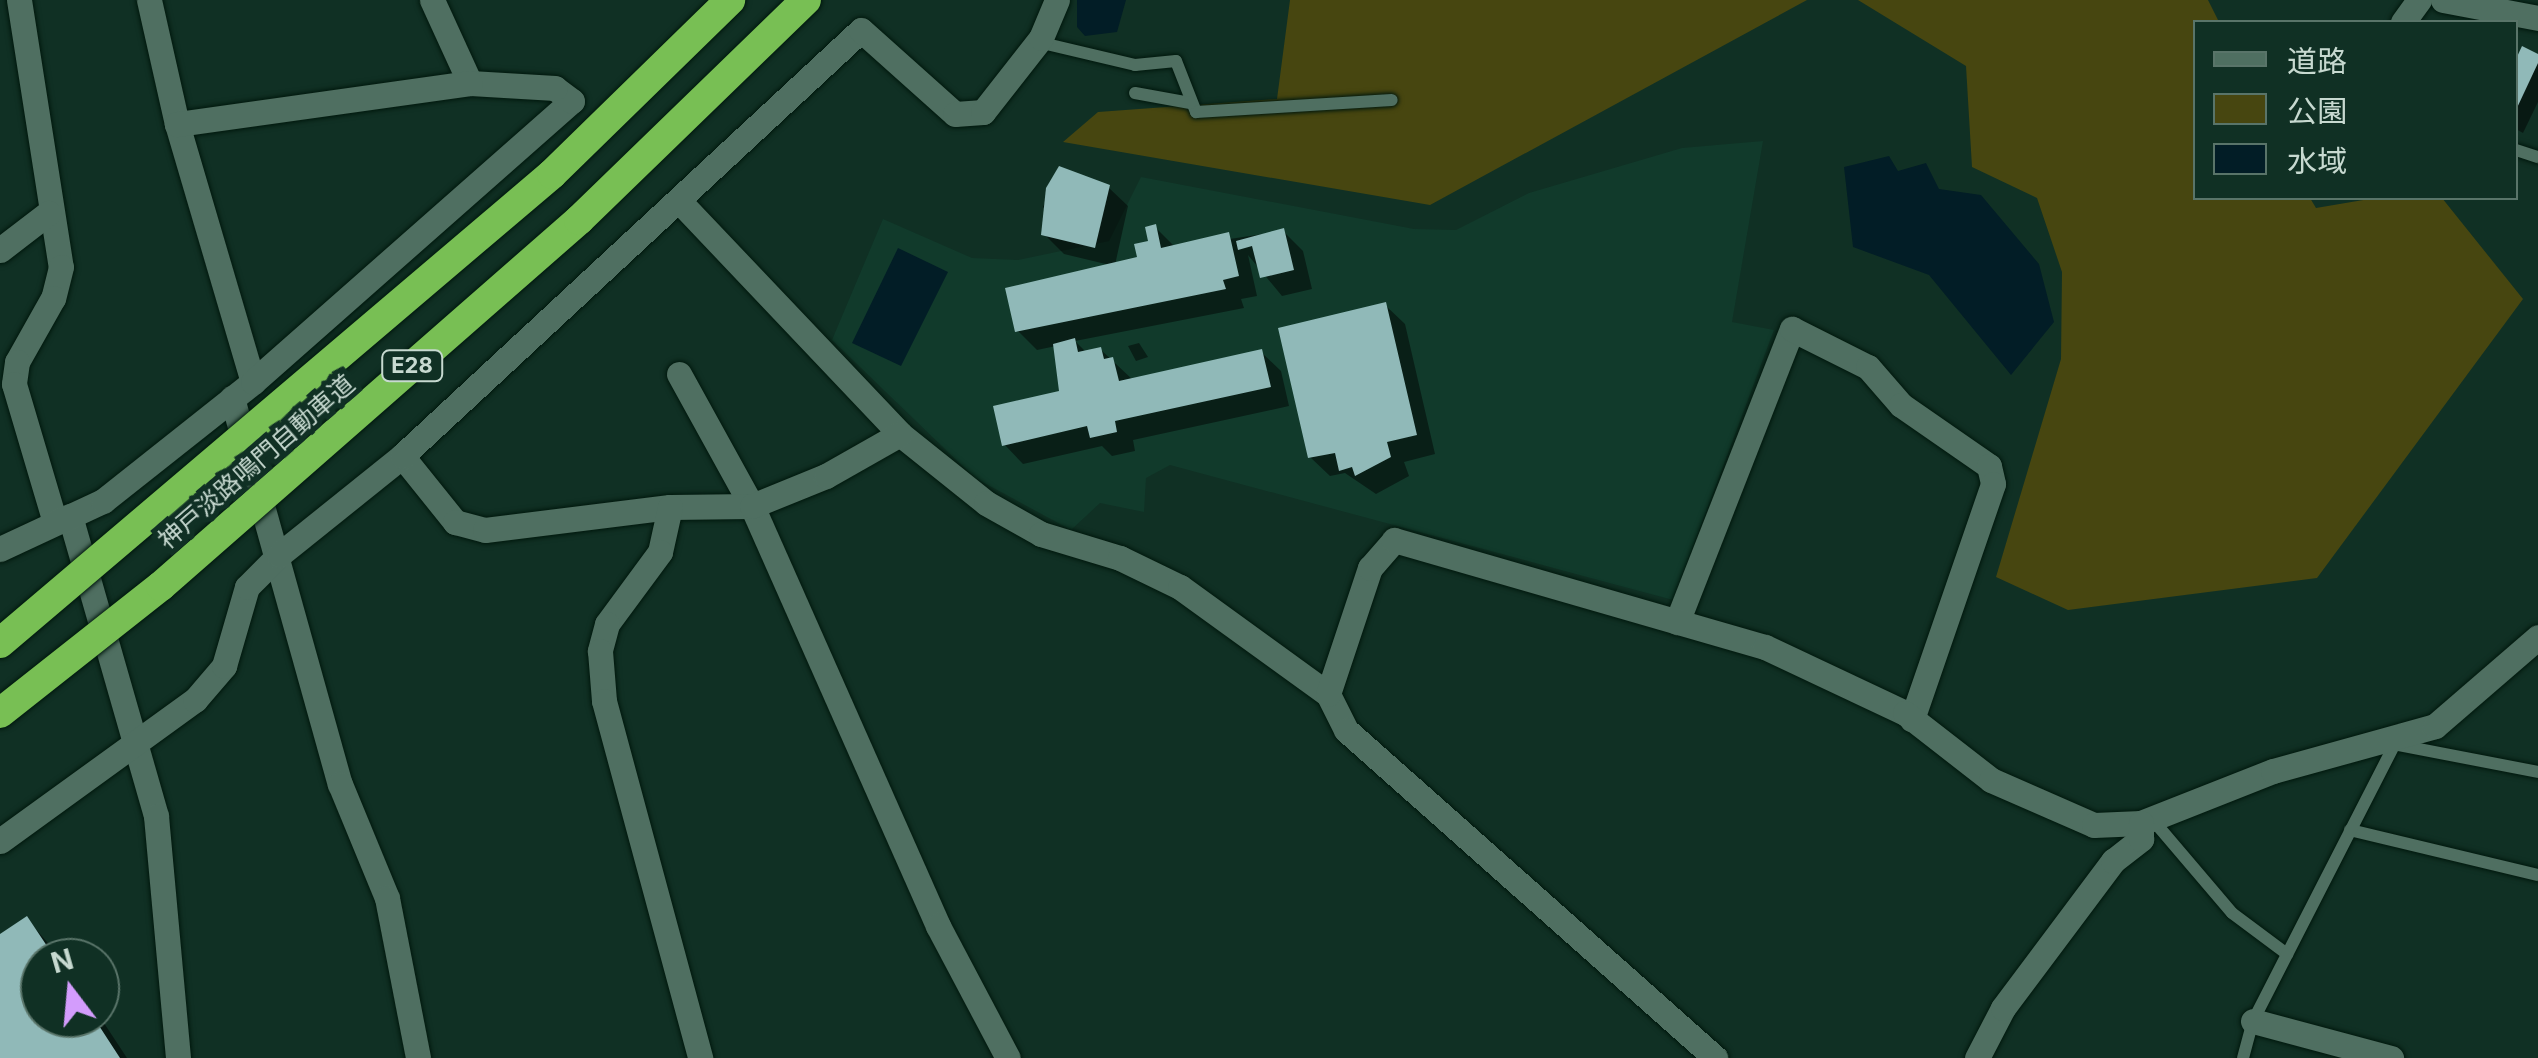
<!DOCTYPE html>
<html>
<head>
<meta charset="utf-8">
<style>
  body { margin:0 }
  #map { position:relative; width:2538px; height:1058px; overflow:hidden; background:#103024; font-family:Inter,"Noto Sans JP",sans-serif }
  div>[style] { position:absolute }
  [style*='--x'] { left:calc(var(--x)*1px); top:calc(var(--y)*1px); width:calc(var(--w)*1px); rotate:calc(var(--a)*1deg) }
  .built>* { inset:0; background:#113a2b }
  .green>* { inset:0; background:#474610 }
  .water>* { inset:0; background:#021d26 }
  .shadow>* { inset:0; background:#0007 }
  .building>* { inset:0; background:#90b9b8 }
  .roads { filter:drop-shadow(0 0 2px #00180d) drop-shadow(0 0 2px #00180d) }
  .lane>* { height:12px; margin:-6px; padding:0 6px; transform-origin:6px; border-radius:6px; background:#4f6f61 }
  .street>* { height:25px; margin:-12.5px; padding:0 12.5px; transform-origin:12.5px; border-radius:12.5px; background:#4f6f61 }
  .bridges { filter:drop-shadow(0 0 2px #00180d) drop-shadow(0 0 2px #00180d) }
  .highway-bridge>* { height:30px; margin:-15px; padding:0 15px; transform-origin:15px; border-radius:15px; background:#78bf54 }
  span { translate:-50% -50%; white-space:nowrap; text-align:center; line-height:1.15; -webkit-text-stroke:10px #103024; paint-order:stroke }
  .shield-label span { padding:2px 8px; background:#103024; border:2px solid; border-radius:8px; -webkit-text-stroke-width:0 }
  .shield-label { font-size:22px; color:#c7d9d0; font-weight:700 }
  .street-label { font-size:25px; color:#c7d9d0 }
  .legend { position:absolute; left:2193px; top:20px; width:325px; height:180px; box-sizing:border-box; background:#103024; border:2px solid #597469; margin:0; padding:12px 18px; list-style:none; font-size:30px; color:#c7d9d0 }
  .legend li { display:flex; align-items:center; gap:20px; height:50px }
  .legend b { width:50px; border:2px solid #597469 }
  .north { position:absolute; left:20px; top:938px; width:100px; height:100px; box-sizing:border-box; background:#103024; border:2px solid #597469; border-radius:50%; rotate:344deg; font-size:28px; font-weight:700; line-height:40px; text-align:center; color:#c7d9d0 }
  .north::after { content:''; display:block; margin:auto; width:35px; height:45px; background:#d39cfc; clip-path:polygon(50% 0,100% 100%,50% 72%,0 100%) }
</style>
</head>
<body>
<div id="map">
  <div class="built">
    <i style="clip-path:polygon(1763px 141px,1732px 322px,1774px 330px,1673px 600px,1170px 465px,1146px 478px,1144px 512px,1100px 503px,1071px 530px,975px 478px,832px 340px,883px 219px,972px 258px,1018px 260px,1109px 241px,1141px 177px,1414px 229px,1456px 230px,1529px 193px,1682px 148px)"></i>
  </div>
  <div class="green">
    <i style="clip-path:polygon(1290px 0,1807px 0,1430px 205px,1063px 142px,1098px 112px,1277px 99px)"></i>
    <i style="clip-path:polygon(1858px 0,2208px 0,2219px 22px,2196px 22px,2196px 198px,2310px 198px,2316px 208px,2375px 198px,2442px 198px,2523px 299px,2317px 578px,2068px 610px,1996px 577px,2061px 359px,2062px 272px,2037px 198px,1972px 167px,1966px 66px)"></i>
  </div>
  <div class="water">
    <i style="clip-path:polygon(1077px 0,1126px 0,1117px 32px,1085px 36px,1077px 27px)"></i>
    <i style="clip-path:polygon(1889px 156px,1898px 171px,1926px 163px,1939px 189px,1981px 195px,2039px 264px,2054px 322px,2011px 375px,1929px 275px,1853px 247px,1844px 167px)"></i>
    <i style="clip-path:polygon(898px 248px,948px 272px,901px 366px,852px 343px)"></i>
  </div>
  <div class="shadow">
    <i style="clip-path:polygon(2523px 50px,2538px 57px,2538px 102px,2523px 133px,2516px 129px,2516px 65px)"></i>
    <i style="clip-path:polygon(1060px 169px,1108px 187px,1128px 206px,1115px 265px,1140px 259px,1155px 227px,1175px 247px,1283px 231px,1303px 251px,1312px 289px,1282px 296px,1248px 255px,1257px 296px,1241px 299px,1244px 308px,1075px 341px,1086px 352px,1100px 349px,1133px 380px,1261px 352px,1281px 371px,1289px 406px,1133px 440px,1135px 451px,1112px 456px,1102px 446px,1023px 464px,1004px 444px,1061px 393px,1056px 346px,1037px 350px,1018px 331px,1114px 266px,1064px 254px,1044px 234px,1050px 213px,1043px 207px)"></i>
    <i style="clip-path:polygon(1385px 305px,1405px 324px,1435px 454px,1404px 462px,1409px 476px,1376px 494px,1345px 473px,1330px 476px,1310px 457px)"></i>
    <i style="clip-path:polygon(1139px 343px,1148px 357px,1136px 361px,1128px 346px)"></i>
    <i style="clip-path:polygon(27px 919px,61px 958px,40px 958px,40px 1018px,100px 1017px,127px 1058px,0 1058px,0 937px)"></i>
  </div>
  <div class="building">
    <i style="clip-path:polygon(2522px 46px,2538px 54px,2538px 63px,2516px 110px,2516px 59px)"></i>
    <i style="clip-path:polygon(1059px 166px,1110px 185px,1095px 248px,1041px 235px,1046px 188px)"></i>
    <i style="clip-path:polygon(1156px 224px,1161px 248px,1229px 232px,1239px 276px,1223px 280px,1226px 289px,1015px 332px,1005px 288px,1137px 257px,1134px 244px,1148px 241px,1145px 227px)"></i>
    <i style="clip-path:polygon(1284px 228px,1294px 270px,1260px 278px,1252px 246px,1238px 250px,1236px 241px)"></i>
    <i style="clip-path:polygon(1386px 302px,1417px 435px,1387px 442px,1391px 457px,1355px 476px,1352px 467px,1339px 471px,1335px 453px,1308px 458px,1278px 328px)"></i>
    <i style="clip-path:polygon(1075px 338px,1078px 352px,1101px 347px,1104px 359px,1113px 357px,1119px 381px,1262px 349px,1271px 387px,1115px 421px,1117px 432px,1090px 438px,1087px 426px,1002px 446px,993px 406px,1059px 391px,1053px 344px)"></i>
    <i style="clip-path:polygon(27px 916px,55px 958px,40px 958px,40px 1018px,94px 1018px,120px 1058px,0 1058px,0 934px)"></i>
  </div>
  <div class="roads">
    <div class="lane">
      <i style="--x:1038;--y:42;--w:100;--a:13.3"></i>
      <i style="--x:1135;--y:65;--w:41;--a:-5.6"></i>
      <i style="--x:1176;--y:61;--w:55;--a:68.6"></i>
      <i style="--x:1196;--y:112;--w:196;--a:-3.5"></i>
      <i style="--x:1135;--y:93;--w:56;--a:10.3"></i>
      <i style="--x:2516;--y:150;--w:23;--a:18"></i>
      <i style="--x:2393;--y:744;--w:148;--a:10.9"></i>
      <i style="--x:2152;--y:819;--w:123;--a:49.6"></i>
      <i style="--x:2232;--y:913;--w:69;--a:36.7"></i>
      <i style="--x:2350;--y:830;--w:193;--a:13.5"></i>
      <i style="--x:2243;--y:1058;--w:38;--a:-75"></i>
      <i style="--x:2253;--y:1021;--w:311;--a:-62.9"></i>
    </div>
    <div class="street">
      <i style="--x:19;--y:0;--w:270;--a:81.1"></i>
      <i style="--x:61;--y:267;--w:32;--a:104"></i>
      <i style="--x:53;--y:298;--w:73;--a:119.4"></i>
      <i style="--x:17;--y:362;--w:22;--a:98"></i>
      <i style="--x:14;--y:384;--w:144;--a:73.5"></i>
      <i style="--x:149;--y:0;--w:127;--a:77.3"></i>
      <i style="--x:177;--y:124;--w:269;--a:73.6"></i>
      <i style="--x:432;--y:0;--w:91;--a:65.4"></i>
      <i style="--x:2443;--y:0;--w:97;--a:10.7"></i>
      <i style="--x:2403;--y:22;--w:27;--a:-54"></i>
      <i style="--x:681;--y:203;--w:318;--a:46.5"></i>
      <i style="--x:900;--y:434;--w:110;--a:38.7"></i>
      <i style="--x:986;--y:503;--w:63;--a:29.4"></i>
      <i style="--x:1041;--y:534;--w:83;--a:16.9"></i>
      <i style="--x:1120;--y:558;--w:67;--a:25.8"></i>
      <i style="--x:1180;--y:587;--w:183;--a:35.9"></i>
      <i style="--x:1328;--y:694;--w:40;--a:63.4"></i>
      <i style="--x:1346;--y:730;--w:494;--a:41.6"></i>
      <i style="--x:0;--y:250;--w:61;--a:-37.6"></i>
      <i style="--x:679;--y:374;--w:151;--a:61.1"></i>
      <i style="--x:752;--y:506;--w:459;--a:66.1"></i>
      <i style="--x:938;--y:926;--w:149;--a:62.1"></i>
      <i style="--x:232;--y:398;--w:401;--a:74.4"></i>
      <i style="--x:340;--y:784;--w:123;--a:67.6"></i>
      <i style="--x:387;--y:898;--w:163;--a:79"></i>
      <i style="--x:402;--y:456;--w:85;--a:51.2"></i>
      <i style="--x:455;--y:522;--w:31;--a:15"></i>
      <i style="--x:485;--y:530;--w:186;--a:-7.1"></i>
      <i style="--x:670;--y:507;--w:82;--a:-0.7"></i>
      <i style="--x:752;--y:506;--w:80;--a:-22.1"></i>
      <i style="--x:826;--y:476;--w:85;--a:-29.6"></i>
      <i style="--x:670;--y:507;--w:46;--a:102.5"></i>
      <i style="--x:660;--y:552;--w:89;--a:126.4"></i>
      <i style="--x:607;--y:624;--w:28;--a:105"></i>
      <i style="--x:600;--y:651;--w:50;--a:85.4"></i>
      <i style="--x:604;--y:701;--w:370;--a:74.9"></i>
      <i style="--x:70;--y:516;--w:312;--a:74"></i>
      <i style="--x:156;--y:816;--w:243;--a:84.8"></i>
      <i style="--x:0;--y:549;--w:114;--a:-25"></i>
      <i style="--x:103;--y:501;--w:191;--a:-38.4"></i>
      <i style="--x:253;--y:382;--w:425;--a:-41.4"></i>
      <i style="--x:572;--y:101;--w:21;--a:-143"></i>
      <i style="--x:555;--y:88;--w:85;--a:-176.6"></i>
      <i style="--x:470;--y:83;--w:296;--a:172"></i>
      <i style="--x:1677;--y:622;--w:315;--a:-68.6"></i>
      <i style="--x:1792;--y:329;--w:85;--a:26.6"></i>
      <i style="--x:1868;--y:367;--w:50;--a:49"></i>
      <i style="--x:1901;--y:405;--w:107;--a:34.7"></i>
      <i style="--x:1989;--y:466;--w:18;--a:77"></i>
      <i style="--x:1993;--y:484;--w:249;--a:109"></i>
      <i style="--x:1328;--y:694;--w:133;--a:-71.6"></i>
      <i style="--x:1370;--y:568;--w:37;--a:-49"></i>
      <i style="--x:1394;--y:540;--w:386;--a:16.1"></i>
      <i style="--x:1765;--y:647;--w:155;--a:25.2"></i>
      <i style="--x:1905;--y:713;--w:109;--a:37.9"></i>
      <i style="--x:1991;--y:780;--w:112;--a:23.6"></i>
      <i style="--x:2094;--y:825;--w:47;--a:-2.4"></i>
      <i style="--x:2141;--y:823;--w:142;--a:-21.5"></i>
      <i style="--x:2273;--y:771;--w:168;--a:-15.5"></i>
      <i style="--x:2435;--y:726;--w:136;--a:-40.8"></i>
      <i style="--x:0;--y:841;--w:241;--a:-35.9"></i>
      <i style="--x:195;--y:700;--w:45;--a:-49.5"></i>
      <i style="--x:224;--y:666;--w:82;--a:-73.8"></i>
      <i style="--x:247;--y:587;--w:45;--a:-45"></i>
      <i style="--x:279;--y:555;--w:158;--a:-38.8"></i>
      <i style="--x:402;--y:456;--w:626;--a:-42.86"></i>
      <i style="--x:861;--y:30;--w:126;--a:41.8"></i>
      <i style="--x:955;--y:114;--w:28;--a:-4"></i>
      <i style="--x:983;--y:112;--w:94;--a:-51.9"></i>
      <i style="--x:1041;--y:38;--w:41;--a:-67.2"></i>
      <i style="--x:2253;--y:1021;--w:143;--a:15"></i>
      <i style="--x:1977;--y:1058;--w:56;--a:-62.5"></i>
      <i style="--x:2003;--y:1008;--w:184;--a:-53.2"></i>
      <i style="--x:2113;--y:861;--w:36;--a:-38"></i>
      <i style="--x:2141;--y:839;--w:16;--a:-90"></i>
    </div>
  </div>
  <div class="bridges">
    <div class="highway-bridge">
      <i style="--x:0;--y:643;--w:724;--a:-40.35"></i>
      <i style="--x:552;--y:174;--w:249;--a:-44.3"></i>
      <i style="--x:0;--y:713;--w:205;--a:-38.3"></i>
      <i style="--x:161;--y:586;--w:556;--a:-41.21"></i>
      <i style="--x:579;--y:220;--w:316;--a:-44.1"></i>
    </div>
  </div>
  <div class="shield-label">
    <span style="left:412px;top:366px">E28</span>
  </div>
  <div class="street-label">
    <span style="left:256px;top:462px;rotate:-41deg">神戸淡路鳴門自動車道</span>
  </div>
  <ul class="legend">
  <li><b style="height:12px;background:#4f6f61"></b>道路</li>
  <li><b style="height:28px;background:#474610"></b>公園</li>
  <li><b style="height:28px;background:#021d26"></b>水域</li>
  </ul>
  <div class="north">N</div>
</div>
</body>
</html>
